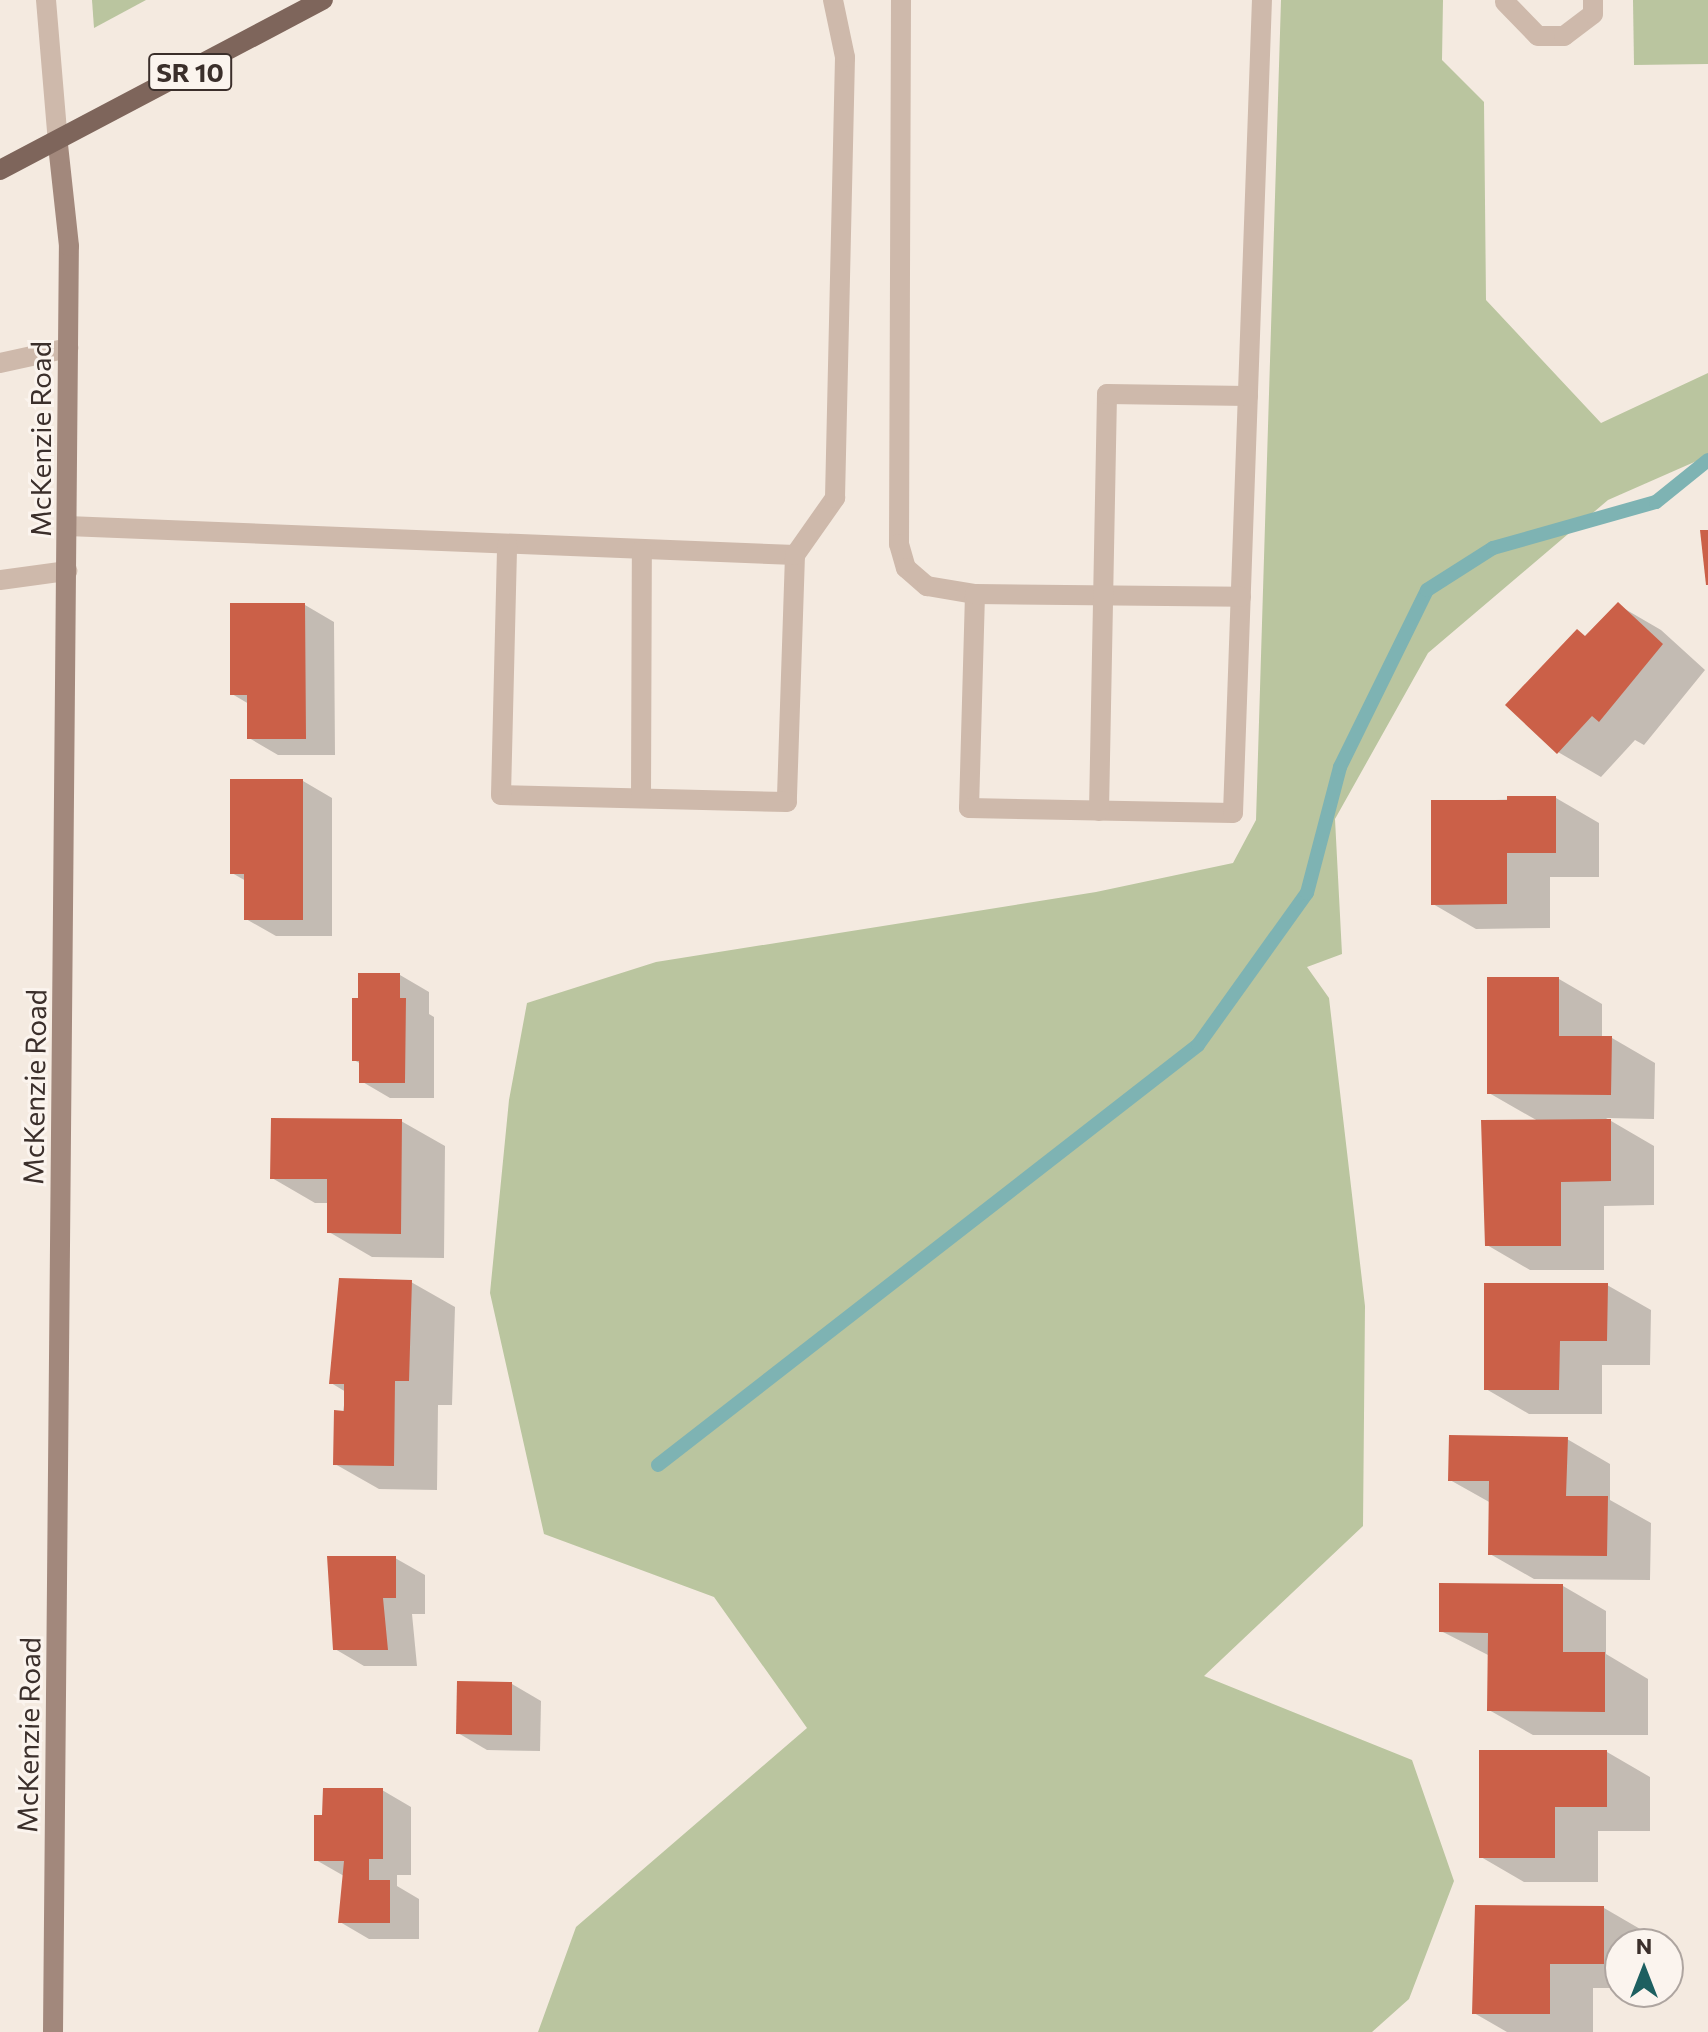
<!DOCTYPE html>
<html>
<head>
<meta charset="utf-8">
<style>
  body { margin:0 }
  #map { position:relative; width:1708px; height:2032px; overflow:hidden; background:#f4eae0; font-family:Commissioner,sans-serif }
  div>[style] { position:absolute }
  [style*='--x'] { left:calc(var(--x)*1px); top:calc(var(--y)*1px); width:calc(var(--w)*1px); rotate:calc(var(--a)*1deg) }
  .green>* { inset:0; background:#bac59f }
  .shadow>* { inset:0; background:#0003 }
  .stream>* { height:14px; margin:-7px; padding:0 7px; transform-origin:7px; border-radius:7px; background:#7eb3b3 }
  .building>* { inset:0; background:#cb6048 }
  .lane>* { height:20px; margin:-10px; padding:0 10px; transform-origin:10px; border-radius:10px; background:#ceb9ab }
  .street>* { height:20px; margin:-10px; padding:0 10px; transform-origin:10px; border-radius:10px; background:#ceb9ab }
  .secondary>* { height:20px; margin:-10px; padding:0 10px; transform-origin:10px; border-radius:10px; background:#a2887c }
  .primary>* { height:20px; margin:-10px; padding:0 10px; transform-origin:10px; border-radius:10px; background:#7e655b }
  span { translate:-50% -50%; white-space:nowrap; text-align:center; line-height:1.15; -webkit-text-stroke:6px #fbf4ee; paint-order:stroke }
  .shield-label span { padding:2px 6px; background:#fbf4ee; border:2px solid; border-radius:6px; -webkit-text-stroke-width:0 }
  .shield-label { font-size:26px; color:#3b2f2b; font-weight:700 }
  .street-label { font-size:28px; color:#3b2f2b }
  .north { position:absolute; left:1604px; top:1928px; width:80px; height:80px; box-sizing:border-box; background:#fbf4ee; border:2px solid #aea5a0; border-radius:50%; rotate:0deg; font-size:22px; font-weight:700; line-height:32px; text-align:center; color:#3b2f2b }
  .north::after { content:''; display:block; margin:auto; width:28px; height:36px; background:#1d5f60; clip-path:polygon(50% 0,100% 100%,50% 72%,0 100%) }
</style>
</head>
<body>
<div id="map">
  <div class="green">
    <i style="clip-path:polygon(92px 0,146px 0,94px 28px)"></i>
    <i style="clip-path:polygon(1281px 0,1443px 0,1442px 60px,1484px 102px,1486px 300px,1601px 423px,1708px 373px,1708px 456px,1608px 500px,1428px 653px,1335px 819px,1342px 954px,1307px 967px,1329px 998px,1365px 1306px,1363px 1526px,1204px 1676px,1412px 1760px,1454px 1881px,1409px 1999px,1372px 2032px,538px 2032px,576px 1927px,807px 1728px,714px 1597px,544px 1534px,490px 1293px,509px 1100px,527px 1003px,656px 962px,1096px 892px,1233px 863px,1256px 820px)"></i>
    <i style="clip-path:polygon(1633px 0,1708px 0,1708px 64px,1634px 65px)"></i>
  </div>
  <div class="shadow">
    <i style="clip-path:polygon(305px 605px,334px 622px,335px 755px,278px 755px,249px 738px,249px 704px,232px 694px)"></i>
    <i style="clip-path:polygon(1618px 605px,1661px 630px,1705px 670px,1644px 745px,1635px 740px,1601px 777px,1558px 752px,1587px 637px)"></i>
    <i style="clip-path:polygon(303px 781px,332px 798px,332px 936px,276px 936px,246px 919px,246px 881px,232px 873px)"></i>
    <i style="clip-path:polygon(1556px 798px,1599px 823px,1599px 877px,1550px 877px,1550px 928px,1476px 929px,1433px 904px,1433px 802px)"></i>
    <i style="clip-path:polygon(400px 975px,429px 992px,429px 1014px,434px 1017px,434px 1098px,390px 1098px,361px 1081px,361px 1064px,354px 1060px)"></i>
    <i style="clip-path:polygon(1559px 979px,1602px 1004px,1602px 1038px,1612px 1038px,1655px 1063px,1654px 1119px,1606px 1118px,1654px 1146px,1654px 1205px,1604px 1206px,1604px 1270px,1530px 1270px,1487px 1245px,1538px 1121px,1489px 1093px)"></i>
    <i style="clip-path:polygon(401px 1121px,445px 1146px,444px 1258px,372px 1257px,329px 1232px,329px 1203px,315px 1203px,272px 1178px)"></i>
    <i style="clip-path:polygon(411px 1282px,455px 1307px,452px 1405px,438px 1405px,437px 1490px,379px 1489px,335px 1464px,346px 1392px,331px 1383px)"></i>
    <i style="clip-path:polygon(1607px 1285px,1651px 1310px,1650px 1365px,1602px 1365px,1602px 1414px,1529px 1414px,1486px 1389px)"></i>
    <i style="clip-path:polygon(1567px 1439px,1610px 1464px,1610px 1500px,1651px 1523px,1650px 1580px,1534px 1579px,1490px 1554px,1491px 1503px,1450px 1480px)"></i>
    <i style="clip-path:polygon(395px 1558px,425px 1575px,425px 1614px,412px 1614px,417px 1666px,364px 1666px,335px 1649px)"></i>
    <i style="clip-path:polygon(1563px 1586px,1606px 1611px,1606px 1654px,1648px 1679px,1648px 1735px,1533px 1735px,1489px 1710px,1490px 1656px,1441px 1631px)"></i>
    <i style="clip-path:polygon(512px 1684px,541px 1701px,540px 1751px,487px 1750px,458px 1733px)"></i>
    <i style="clip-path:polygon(1607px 1752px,1650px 1777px,1650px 1831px,1598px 1831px,1598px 1882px,1524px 1882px,1481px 1857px)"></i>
    <i style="clip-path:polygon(382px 1790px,411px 1807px,411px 1875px,397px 1875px,397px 1886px,419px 1899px,419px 1939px,369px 1939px,340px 1922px,344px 1876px,316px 1860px,324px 1817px)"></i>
    <i style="clip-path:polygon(1604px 1908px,1647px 1933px,1647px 1944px,1620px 1944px,1620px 1988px,1593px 1988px,1593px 2032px,1507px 2032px,1474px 2013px)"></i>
  </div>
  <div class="stream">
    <i style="--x:658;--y:1465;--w:684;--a:-37.87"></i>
    <i style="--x:1198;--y:1045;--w:187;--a:-54.4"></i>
    <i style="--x:1307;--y:893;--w:130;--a:-75.3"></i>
    <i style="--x:1340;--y:767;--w:197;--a:-63.8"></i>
    <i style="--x:1427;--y:590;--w:78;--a:-32.5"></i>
    <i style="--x:1493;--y:548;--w:169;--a:-15.8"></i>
    <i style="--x:1656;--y:502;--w:67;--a:-38.9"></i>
  </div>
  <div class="building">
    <i style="clip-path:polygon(1700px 530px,1708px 530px,1708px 585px,1706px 585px)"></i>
    <i style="clip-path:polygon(1618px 602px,1663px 644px,1599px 722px,1592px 716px,1557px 754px,1505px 705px,1577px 629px,1585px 636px)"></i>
    <i style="clip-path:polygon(230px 603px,305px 603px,306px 739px,247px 739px,247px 695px,230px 695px)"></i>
    <i style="clip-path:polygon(230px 779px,303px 779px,303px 920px,244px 920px,244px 874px,230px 874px)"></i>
    <i style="clip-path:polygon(1507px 796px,1556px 796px,1556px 853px,1507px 853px,1507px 904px,1431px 905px,1431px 800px,1507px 800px)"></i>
    <i style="clip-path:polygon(358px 973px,400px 973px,400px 998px,406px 998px,405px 1083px,359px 1083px,359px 1061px,352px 1061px,352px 998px,358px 998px)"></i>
    <i style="clip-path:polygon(1487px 977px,1559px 977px,1559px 1036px,1612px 1036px,1611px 1095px,1487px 1094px)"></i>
    <i style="clip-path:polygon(271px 1118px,402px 1119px,401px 1234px,327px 1233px,327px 1179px,270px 1179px)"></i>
    <i style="clip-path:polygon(1611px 1119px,1611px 1181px,1561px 1182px,1561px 1246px,1485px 1246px,1481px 1120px)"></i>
    <i style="clip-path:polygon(339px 1278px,412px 1280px,409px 1381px,395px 1381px,394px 1466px,333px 1465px,334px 1410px,344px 1411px,344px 1384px,329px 1384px)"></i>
    <i style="clip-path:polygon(1484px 1283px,1608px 1283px,1607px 1341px,1560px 1341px,1559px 1390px,1484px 1390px)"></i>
    <i style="clip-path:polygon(1449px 1435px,1568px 1437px,1566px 1496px,1608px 1496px,1607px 1556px,1488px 1555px,1489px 1481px,1448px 1481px)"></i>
    <i style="clip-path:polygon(327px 1556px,396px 1556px,396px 1598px,383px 1598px,388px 1650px,333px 1650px)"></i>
    <i style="clip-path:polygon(1439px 1583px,1563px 1584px,1563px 1652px,1605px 1652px,1605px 1712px,1487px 1711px,1488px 1633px,1439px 1632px)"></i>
    <i style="clip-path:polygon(457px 1681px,512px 1682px,512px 1735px,456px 1734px)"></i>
    <i style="clip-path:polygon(1479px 1750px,1607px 1750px,1607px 1807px,1555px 1807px,1555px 1858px,1479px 1858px)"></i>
    <i style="clip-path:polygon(323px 1788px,383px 1788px,383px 1859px,369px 1859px,369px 1880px,390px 1880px,390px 1923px,338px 1923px,344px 1861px,314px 1861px,314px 1815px,322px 1815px)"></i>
    <i style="clip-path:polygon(1475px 1905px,1604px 1906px,1604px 1964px,1550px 1964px,1550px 2014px,1472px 2014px)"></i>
  </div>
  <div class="lane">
    <i style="--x:901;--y:0;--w:544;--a:90.21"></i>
    <i style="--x:899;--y:544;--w:25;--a:74"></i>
    <i style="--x:906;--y:568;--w:28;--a:41"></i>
    <i style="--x:927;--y:586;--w:49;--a:9.5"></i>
    <i style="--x:975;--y:594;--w:214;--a:91.6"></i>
    <i style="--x:969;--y:808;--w:264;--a:1.1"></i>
    <i style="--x:1233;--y:813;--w:814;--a:-87.96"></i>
    <i style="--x:1505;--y:2;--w:47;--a:45.9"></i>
    <i style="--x:1538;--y:36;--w:26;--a:0"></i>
    <i style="--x:1564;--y:36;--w:36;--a:-37"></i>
    <i style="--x:1593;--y:14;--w:14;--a:-90"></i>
    <i style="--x:0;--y:363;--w:70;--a:-12.4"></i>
    <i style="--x:67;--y:526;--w:729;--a:2.28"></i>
    <i style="--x:795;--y:555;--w:247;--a:91.9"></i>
    <i style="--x:787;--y:802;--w:286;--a:-178.6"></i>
    <i style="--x:501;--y:795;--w:250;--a:-88.6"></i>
    <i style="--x:795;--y:555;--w:70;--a:-54.9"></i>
    <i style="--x:835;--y:498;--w:441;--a:-88.7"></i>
    <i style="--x:845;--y:57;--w:58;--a:-101.9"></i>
    <i style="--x:0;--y:580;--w:68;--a:-7.7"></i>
    <i style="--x:975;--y:594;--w:266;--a:0.6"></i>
    <i style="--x:641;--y:798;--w:248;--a:-89.8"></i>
    <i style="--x:1099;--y:811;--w:417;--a:-88.9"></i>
    <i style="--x:1107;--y:394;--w:141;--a:0.8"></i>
  </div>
  <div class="street">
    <i style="--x:46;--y:0;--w:144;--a:85.2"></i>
  </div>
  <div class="secondary">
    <i style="--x:53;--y:2032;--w:1786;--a:-89.49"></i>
    <i style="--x:69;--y:246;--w:103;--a:-96.2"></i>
  </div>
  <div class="primary">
    <i style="--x:0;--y:170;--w:365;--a:-27.8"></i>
  </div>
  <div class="shield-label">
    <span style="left:190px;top:72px">SR 10</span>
  </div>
  <div class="street-label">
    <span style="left:40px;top:439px;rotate:-90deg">McKenzie Road</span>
    <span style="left:34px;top:1087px;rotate:-89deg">McKenzie Road</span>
    <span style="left:28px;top:1735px;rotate:-89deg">McKenzie Road</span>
  </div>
  <div class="north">N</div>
</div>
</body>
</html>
